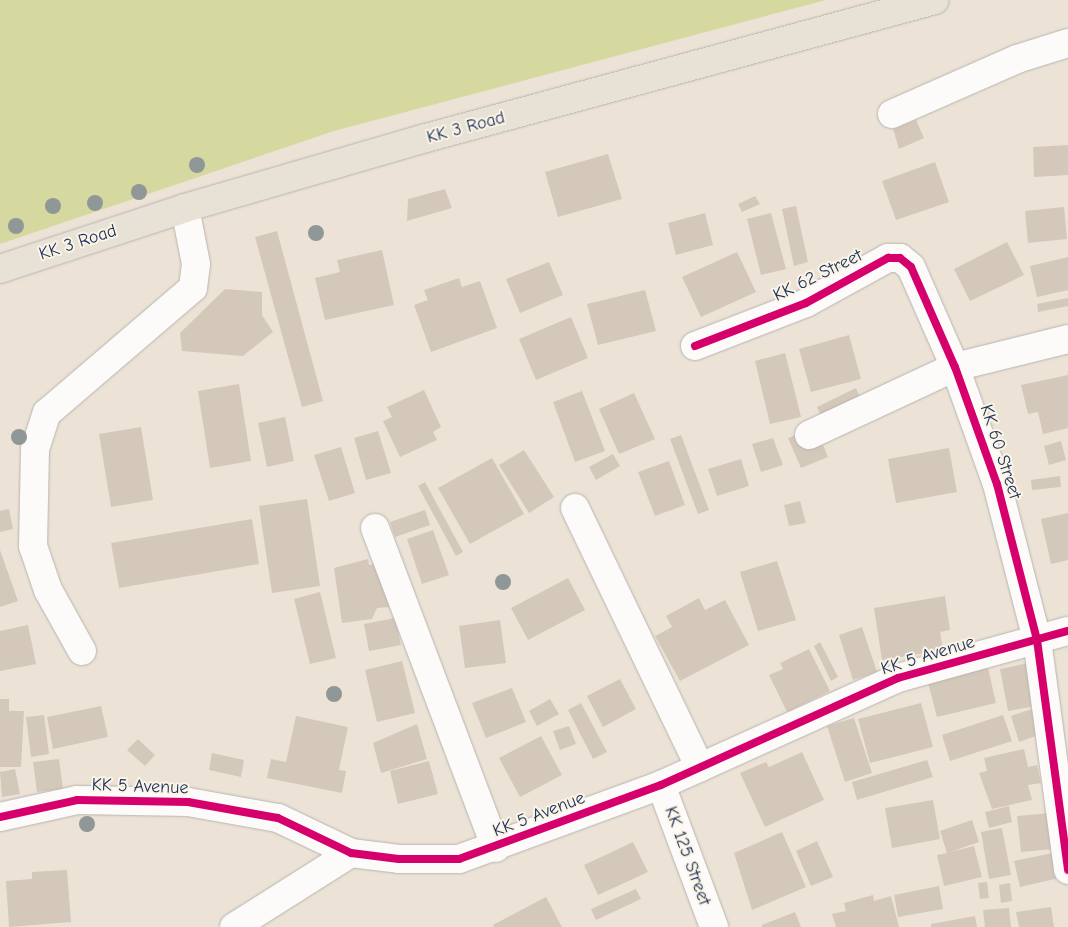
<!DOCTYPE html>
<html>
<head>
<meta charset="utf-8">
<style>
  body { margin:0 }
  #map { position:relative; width:1068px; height:927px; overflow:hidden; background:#ece3d6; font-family:"Comic Neue",sans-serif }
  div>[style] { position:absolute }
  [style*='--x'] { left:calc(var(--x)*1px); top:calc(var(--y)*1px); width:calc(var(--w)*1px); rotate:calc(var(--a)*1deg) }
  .green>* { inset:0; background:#d5d9a0 }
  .building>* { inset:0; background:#d4c8ba }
  .roads { filter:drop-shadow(0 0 1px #b7b4b0) drop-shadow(0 0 1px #b7b4b0) }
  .minor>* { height:28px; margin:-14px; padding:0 14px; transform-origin:14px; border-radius:14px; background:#fcfbf9 }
  .highway>* { height:28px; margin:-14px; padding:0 14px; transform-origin:14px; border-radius:14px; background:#e8e1d5 }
  .cycleway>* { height:8px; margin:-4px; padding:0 4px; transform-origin:4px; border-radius:4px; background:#d6006c }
  .trees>* { width:16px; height:16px; margin:-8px; border-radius:50%; background:#909797 }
  span { translate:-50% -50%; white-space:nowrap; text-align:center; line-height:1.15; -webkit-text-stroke:4px #fcf5e5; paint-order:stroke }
  .street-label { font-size:18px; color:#1b2f5e }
</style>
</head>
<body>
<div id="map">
  <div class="green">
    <i style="clip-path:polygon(0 0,826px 0,334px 131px,0 244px)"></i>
  </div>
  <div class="building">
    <i style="clip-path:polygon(916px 120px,924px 138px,899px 149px,893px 129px)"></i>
    <i style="clip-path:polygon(1068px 145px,1068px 175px,1034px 177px,1033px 147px)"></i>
    <i style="clip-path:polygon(608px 154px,622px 199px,558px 217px,545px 172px)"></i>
    <i style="clip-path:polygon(935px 162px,949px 202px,896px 220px,882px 181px)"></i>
    <i style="clip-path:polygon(445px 189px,452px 208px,407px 221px,408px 199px)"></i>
    <i style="clip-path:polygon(755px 196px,760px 204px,742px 212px,738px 204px)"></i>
    <i style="clip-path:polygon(796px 206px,808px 262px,794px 266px,782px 209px)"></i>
    <i style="clip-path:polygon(1064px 207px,1067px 239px,1028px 243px,1025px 211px)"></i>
    <i style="clip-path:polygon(705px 213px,713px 245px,676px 255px,668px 223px)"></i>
    <i style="clip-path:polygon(771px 213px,786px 269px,761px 275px,747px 219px)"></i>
    <i style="clip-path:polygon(277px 231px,323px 401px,302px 407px,255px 237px)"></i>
    <i style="clip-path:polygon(1007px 242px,1024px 275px,970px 301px,954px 269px)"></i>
    <i style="clip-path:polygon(382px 250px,394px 305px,325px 320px,315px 278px,340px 272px,337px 260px)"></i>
    <i style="clip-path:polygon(737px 252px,756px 292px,701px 317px,682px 277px)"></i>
    <i style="clip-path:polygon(1068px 257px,1068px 290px,1037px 297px,1030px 266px)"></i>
    <i style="clip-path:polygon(549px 262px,563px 295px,520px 313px,506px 279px)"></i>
    <i style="clip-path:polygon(459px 278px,462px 287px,480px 281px,497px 328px,431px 352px,414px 305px,428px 300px,424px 290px)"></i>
    <i style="clip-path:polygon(225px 289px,262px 292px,262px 315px,273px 332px,243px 356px,182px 351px,180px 333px)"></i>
    <i style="clip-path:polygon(645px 290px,656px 331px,598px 345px,587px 304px)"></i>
    <i style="clip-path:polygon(1068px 298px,1068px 306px,1038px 312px,1037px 304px)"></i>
    <i style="clip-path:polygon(571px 317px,588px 358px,536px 380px,519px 339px)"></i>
    <i style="clip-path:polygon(849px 335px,861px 379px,811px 392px,799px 349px)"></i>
    <i style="clip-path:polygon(785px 353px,801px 417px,770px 424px,755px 361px)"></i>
    <i style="clip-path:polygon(1068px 375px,1068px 428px,1043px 434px,1038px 412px,1028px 414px,1021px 385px)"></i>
    <i style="clip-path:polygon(239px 384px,251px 461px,210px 468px,198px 391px)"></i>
    <i style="clip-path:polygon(856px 388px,862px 402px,823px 420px,817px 407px)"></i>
    <i style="clip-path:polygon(424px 390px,441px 427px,433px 432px,437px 440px,400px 457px,383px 421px,392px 417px,387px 407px)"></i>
    <i style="clip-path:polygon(582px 391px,605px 451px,575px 462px,553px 402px)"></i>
    <i style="clip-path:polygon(634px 393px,655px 439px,619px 454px,599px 409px)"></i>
    <i style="clip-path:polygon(285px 417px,294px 461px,267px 467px,258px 423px)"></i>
    <i style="clip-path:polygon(141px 427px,153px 500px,111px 507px,99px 434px)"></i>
    <i style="clip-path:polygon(816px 427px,828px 457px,801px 468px,788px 438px)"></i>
    <i style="clip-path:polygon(378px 431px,391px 473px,366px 480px,354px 438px)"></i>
    <i style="clip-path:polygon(681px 435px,709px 510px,698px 514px,670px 439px)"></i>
    <i style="clip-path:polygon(773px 438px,783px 465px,761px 472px,752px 444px)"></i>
    <i style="clip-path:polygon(1061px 441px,1066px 460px,1049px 465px,1044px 446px)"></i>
    <i style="clip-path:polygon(341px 447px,355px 493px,329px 501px,314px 455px)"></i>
    <i style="clip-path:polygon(949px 448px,957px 492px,896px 503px,888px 459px)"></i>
    <i style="clip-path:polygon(524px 450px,554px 497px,529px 513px,499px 465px)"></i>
    <i style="clip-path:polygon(613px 454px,620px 466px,596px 480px,589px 467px)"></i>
    <i style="clip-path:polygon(492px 458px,524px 514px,470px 544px,438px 488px)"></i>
    <i style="clip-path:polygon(741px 459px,749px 486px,717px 496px,708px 469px)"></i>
    <i style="clip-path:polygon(669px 461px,685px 505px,655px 516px,638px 472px)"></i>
    <i style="clip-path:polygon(1060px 476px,1061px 487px,1032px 490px,1031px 480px)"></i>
    <i style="clip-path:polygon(425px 482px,463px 552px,456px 556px,418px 486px)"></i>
    <i style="clip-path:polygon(307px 499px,320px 586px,272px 593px,259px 506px)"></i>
    <i style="clip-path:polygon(800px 501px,806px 523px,789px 526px,784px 505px)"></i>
    <i style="clip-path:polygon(9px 509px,13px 529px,0 532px,0 511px)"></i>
    <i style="clip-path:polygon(425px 510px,430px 525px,395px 537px,390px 522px)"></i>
    <i style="clip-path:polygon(1068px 513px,1068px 560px,1051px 564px,1041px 519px)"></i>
    <i style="clip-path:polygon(252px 519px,259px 564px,119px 588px,111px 543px)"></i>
    <i style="clip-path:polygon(433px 530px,449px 575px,422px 584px,407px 539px)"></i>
    <i style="clip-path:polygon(0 550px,18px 601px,0 607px)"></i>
    <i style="clip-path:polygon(368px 559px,369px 565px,384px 563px,390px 607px,377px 608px,372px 619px,342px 623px,334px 568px)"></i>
    <i style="clip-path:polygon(777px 561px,796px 620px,758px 631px,740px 572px)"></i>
    <i style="clip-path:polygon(568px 578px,585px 610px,528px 640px,511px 608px)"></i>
    <i style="clip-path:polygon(320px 592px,336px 658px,310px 664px,294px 599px)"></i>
    <i style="clip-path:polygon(945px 596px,950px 630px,940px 632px,943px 650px,882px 660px,874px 608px)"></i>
    <i style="clip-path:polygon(699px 598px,705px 610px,725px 600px,749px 645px,680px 681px,655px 636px,672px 627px,666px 616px)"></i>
    <i style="clip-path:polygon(395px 618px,401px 645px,369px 651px,364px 624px)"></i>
    <i style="clip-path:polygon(500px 620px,506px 663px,465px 668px,459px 626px)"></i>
    <i style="clip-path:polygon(28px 625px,36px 664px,0 671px,0 631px)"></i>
    <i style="clip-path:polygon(862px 627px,877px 672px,853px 680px,839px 635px)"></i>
    <i style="clip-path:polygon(820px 642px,838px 677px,831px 681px,814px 646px)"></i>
    <i style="clip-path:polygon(809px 649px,830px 691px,787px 712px,769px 675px,783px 669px,780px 663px)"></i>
    <i style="clip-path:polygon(402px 661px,415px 713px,377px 722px,365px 670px)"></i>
    <i style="clip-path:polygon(1033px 662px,1042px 705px,1008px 711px,1000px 669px)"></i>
    <i style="clip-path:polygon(988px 668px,996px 703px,937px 717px,928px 683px)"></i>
    <i style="clip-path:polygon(620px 679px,636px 709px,603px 727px,587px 696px)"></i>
    <i style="clip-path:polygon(512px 688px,526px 722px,486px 738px,472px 703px)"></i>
    <i style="clip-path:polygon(0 699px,9px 699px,9px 711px,24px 711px,21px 767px,0 767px)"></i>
    <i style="clip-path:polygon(550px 699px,559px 714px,537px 726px,529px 711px)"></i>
    <i style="clip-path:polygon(581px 703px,607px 752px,593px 759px,568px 710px)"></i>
    <i style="clip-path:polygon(921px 703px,933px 747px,870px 763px,858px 719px)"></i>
    <i style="clip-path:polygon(101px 706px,108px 737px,53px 749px,47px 717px)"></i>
    <i style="clip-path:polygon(1041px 706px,1050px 731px,1019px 742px,1011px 716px)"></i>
    <i style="clip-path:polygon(44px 715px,49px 754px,31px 757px,26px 717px)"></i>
    <i style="clip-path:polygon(1003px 715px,1012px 741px,950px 761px,942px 735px)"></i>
    <i style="clip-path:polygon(296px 716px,348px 727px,339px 770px,346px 771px,342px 793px,267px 778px,271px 759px,286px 762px)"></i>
    <i style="clip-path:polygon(854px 718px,872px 773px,845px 782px,827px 726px)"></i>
    <i style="clip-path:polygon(417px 724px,427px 759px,381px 773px,373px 743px)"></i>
    <i style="clip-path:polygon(569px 726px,576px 744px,560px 750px,553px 731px)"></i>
    <i style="clip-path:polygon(541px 736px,562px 775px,520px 797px,499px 758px)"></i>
    <i style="clip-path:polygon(138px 739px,155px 755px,145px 766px,127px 750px)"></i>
    <i style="clip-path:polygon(1024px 749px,1028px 767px,1037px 765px,1041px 783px,1028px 785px,1032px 800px,992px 809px,979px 773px,987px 771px,984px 758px)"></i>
    <i style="clip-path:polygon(802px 752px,824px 800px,765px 827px,740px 773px,766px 762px,769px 767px)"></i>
    <i style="clip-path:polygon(212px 753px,244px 760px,241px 777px,209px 770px)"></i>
    <i style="clip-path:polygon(59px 759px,63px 789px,37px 792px,33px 762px)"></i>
    <i style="clip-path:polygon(927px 760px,933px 777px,857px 800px,852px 782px)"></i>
    <i style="clip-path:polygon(429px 761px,438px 794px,398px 804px,390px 771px)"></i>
    <i style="clip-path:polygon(15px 769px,20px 794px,2px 797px,0 772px)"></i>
    <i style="clip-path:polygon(933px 800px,940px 839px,892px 848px,885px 808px)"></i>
    <i style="clip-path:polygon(1009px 806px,1012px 822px,989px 828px,985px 812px)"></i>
    <i style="clip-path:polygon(1050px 813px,1054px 849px,1021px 852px,1017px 816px)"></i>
    <i style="clip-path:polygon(972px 820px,979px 842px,950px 852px,974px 846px,982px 877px,944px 886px,937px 855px,947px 853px,940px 831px)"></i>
    <i style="clip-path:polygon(1002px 828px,1011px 875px,989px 879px,981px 832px)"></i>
    <i style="clip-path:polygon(782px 832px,806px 887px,752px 910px,734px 853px)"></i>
    <i style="clip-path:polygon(817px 841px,833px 877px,811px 886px,796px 851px)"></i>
    <i style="clip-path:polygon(633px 842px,648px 872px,598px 895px,584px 865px)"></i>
    <i style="clip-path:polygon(1063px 851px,1068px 876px,1020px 887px,1014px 861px)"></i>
    <i style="clip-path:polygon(67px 870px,71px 922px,9px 927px,6px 881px,32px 879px,32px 872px)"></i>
    <i style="clip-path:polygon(987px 882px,989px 898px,980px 899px,978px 883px)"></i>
    <i style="clip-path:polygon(1010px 883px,1012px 901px,1001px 903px,999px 885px)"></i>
    <i style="clip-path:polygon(939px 886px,943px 909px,898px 917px,894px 895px)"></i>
    <i style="clip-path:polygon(636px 889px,641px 899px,596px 920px,591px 909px)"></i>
    <i style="clip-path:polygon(873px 895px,874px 901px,891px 896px,899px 927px,836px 927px,832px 914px,846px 911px,844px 903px)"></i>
    <i style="clip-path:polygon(546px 897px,562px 927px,494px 927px,493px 925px)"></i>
    <i style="clip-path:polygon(1051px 907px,1054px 927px,1019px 927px,1016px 912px)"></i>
    <i style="clip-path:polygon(1009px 908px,1011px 927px,985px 927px,983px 910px)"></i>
    <i style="clip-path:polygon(795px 912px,801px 927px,762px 927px,762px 925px)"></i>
    <i style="clip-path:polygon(975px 916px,977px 927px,931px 927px,931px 924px)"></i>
  </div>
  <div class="roads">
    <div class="minor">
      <i style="--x:892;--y:114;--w:137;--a:-23.7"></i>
      <i style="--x:1017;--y:59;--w:53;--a:-17.4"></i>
      <i style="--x:695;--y:346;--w:119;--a:-21.2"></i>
      <i style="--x:806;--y:303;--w:94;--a:-28.8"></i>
      <i style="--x:888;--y:258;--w:12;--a:0"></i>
      <i style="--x:900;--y:258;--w:14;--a:39"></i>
      <i style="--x:911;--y:267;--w:109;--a:66.3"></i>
      <i style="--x:955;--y:367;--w:124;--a:70.3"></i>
      <i style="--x:997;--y:484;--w:161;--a:75.6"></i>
      <i style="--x:1037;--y:640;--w:232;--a:82.3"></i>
      <i style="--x:809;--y:435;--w:161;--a:-25"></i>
      <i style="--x:955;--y:367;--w:116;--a:-13.9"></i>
      <i style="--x:575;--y:508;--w:288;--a:64.3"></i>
      <i style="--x:375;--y:528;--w:342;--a:69.3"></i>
      <i style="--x:82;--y:651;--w:70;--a:-119.1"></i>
      <i style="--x:48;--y:590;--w:46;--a:-108.8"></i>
      <i style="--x:33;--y:546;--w:97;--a:-88.8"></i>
      <i style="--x:35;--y:449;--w:38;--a:-72"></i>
      <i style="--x:47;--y:413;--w:192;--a:-40.6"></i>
      <i style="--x:193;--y:288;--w:24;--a:-83"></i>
      <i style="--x:196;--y:264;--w:57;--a:-101.1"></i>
      <i style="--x:661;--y:785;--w:152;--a:69.5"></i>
      <i style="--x:0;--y:817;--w:79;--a:-12.4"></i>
      <i style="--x:77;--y:800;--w:111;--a:1"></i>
      <i style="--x:188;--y:802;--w:91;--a:10.1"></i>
      <i style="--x:278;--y:818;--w:81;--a:25.6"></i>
      <i style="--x:351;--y:853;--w:48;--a:7.1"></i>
      <i style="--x:399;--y:859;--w:60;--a:0"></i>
      <i style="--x:459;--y:859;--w:215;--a:-20.1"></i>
      <i style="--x:661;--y:785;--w:260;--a:-24.3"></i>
      <i style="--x:898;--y:678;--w:176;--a:-15.5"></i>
      <i style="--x:234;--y:927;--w:138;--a:-32.3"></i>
    </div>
    <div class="highway">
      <i style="--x:0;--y:269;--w:195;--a:-18.2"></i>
      <i style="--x:185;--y:208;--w:251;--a:-16.2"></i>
      <i style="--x:426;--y:138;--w:527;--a:-15.17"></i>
    </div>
  </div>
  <div class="cycleway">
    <i style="--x:695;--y:346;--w:119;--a:-21.2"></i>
    <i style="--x:806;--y:303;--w:94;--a:-28.8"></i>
    <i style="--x:888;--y:258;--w:12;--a:0"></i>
    <i style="--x:900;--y:258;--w:14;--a:39"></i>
    <i style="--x:911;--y:267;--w:109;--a:66.3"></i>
    <i style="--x:955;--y:367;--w:124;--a:70.3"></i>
    <i style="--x:997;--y:484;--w:161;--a:75.6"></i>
    <i style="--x:1037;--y:640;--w:232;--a:82.3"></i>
    <i style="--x:0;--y:817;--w:79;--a:-12.4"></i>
    <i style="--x:77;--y:800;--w:111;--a:1"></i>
    <i style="--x:188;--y:802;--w:91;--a:10.1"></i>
    <i style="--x:278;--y:818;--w:81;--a:25.6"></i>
    <i style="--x:351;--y:853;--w:48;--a:7.1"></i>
    <i style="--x:399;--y:859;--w:60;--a:0"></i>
    <i style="--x:459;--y:859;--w:215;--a:-20.1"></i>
    <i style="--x:661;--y:785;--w:260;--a:-24.3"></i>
    <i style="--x:898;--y:678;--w:176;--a:-15.5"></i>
  </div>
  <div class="trees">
    <i style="left:197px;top:165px"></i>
    <i style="left:139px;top:192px"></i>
    <i style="left:95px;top:203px"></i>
    <i style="left:53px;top:206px"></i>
    <i style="left:16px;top:226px"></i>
    <i style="left:316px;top:233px"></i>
    <i style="left:19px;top:437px"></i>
    <i style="left:503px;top:582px"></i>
    <i style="left:334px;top:694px"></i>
    <i style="left:87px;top:824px"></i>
  </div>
  <div class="street-label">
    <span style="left:466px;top:128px;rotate:-15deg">KK 3 Road</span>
    <span style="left:78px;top:243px;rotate:-18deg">KK 3 Road</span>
    <span style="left:818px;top:276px;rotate:-26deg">KK 62 Street</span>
    <span style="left:1000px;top:452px;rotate:72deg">KK 60 Street</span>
    <span style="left:928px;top:656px;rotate:-17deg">KK 5 Avenue</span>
    <span style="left:140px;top:787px;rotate:2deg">KK 5 Avenue</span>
    <span style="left:539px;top:815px;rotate:-21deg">KK 5 Avenue</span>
    <span style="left:687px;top:856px;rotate:70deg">KK 125 Street</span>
  </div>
</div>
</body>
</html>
